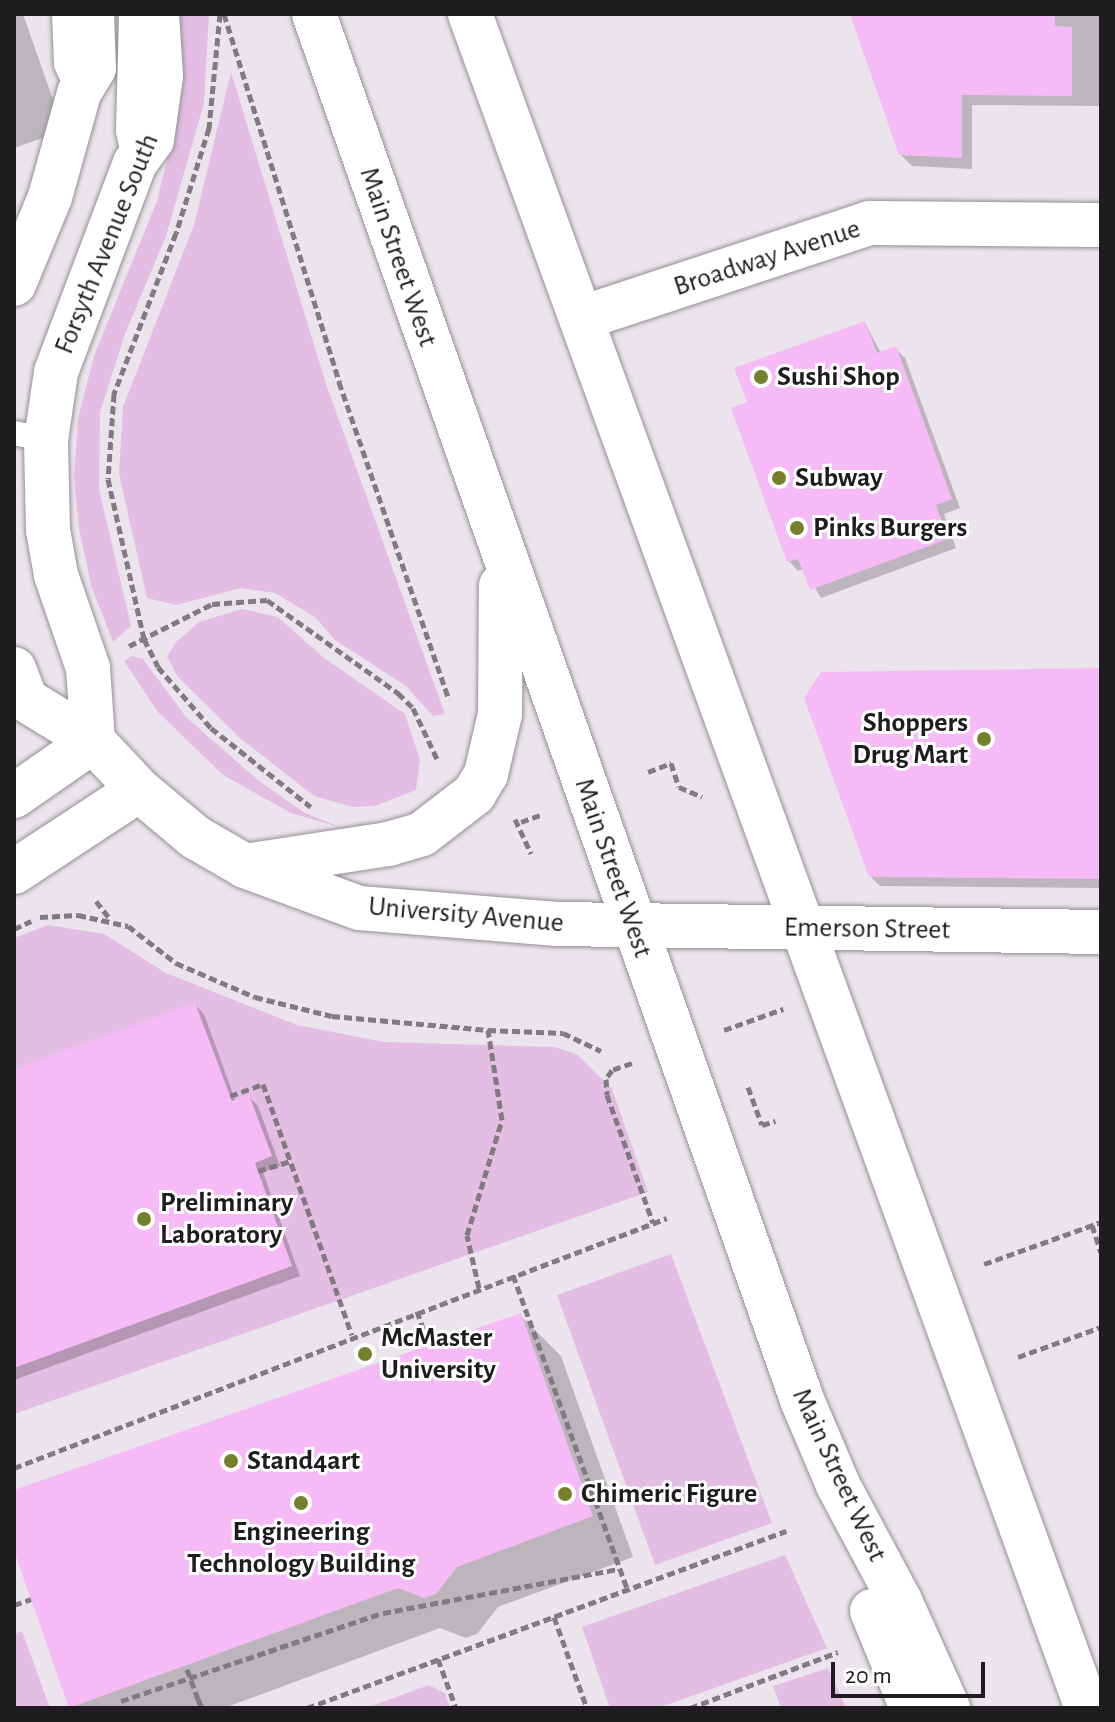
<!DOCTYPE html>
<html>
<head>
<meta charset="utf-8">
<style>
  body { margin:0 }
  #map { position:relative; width:1115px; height:1722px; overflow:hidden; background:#ece4ec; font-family:"Alegreya Sans",sans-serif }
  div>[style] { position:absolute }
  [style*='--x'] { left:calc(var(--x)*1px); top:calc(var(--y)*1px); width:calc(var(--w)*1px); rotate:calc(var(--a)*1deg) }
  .green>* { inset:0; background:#e3bde3 }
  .shadow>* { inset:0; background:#0003 }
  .building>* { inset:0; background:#f6bbf6 }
  .path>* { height:5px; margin-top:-2.5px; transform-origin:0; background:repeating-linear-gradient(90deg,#817b81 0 8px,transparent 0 12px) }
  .roads { filter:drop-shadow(0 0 2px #958e95) drop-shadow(0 0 2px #958e95) }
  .lane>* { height:24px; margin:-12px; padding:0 12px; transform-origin:12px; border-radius:12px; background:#fff }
  .street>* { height:44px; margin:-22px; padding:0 22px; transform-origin:22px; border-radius:22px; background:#fff }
  .secondary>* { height:44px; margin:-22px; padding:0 22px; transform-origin:22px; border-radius:22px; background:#fff }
  .primary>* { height:44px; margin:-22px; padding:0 22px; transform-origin:22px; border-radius:22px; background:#fff }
  .path-bridge>* { height:5px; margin-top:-2.5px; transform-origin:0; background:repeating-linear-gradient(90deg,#817b81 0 8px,transparent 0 12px) }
  .dots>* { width:22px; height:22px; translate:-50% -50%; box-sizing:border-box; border:4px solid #fff; border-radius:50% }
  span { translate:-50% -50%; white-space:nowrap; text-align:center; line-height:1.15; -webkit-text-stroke:6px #fff; paint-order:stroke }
  .street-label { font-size:28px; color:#1f1c1f }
  .poi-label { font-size:28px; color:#1f1c1f; font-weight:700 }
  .left { translate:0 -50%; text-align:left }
  .right { translate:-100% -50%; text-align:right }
  .frame { position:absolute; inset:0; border:16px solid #1f1c1f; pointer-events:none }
  .scale { position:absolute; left:831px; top:1662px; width:154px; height:36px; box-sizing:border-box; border:4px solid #1f1c1f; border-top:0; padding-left:10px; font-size:24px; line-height:28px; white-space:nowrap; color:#1f1c1f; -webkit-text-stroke:6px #fff; paint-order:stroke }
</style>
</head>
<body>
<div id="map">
  <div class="green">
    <i style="clip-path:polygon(174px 14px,209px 14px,204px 103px,166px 236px,125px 334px,100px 412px,99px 489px,131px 626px,113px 642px,92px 588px,79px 529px,74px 478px,78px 419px,94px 356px,157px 201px,171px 143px)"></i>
    <i style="clip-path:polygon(231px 72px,326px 384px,445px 714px,433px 716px,406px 686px,335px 640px,315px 617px,275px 593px,241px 588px,176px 605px,147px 598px,119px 474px,123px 407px,194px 225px)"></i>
    <i style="clip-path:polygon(242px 609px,278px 617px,324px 658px,405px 714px,420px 760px,416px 790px,375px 806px,353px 807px,314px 796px,240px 738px,178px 677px,167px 657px,176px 642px,199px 622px)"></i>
    <i style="clip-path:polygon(132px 656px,143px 659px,186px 717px,259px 781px,305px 813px,342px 828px,291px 813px,223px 775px,157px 711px,124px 661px)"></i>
    <i style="clip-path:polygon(48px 925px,104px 934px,166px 973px,297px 1025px,384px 1042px,555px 1047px,578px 1055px,612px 1089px,648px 1192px,14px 1414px,14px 938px)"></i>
    <i style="clip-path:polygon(671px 1254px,772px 1523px,655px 1565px,557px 1295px)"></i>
    <i style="clip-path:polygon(785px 1555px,827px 1648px,658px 1708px,610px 1708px,582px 1627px)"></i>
    <i style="clip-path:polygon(22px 1631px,50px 1708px,14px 1708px,14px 1634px)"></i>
    <i style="clip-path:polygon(828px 1668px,846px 1708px,781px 1708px,773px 1686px)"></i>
    <i style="clip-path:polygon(429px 1685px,445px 1693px,450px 1708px,366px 1708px)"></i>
  </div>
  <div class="shadow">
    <i style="clip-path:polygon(14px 14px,23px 14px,64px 131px,14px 148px)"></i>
    <i style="clip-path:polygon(852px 14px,1101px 14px,1101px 106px,972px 105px,972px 169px,912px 166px,900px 154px)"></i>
    <i style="clip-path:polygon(865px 323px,881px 353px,895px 348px,905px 358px,960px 508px,944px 514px,956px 548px,821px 598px,804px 569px,798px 571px,789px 561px,749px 403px)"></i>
    <i style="clip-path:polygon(1101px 670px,1101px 888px,880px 886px,870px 876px,806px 698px)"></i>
    <i style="clip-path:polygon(195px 1005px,204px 1014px,236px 1102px,249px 1097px,258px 1106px,280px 1166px,263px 1172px,300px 1276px,14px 1380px,14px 1071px)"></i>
    <i style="clip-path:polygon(520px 1315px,561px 1356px,633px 1557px,498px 1607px,477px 1634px,466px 1638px,440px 1628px,224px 1708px,71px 1708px,14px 1545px,14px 1492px)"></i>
  </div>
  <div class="building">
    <i style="clip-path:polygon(850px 14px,1055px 14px,1055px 26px,1072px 27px,1072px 96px,962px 95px,962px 158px,899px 155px)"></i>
    <i style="clip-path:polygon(865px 321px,877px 353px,896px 346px,952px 499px,936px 505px,948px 539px,810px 590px,798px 559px,787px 562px,731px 408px,747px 402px,734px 368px)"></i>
    <i style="clip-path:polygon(1101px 668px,1101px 879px,869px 877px,804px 698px,821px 672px)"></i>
    <i style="clip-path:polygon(195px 1003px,232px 1101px,249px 1095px,272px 1156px,255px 1163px,292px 1266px,14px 1368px,14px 1069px)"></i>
    <i style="clip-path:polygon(521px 1313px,593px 1516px,457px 1567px,436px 1594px,424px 1598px,398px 1588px,69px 1708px,14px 1551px,14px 1490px)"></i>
  </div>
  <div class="path">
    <i style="--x:220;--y:14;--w:115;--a:95.5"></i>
    <i style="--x:209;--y:128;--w:110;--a:107.4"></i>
    <i style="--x:176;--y:233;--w:173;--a:111.1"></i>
    <i style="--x:114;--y:394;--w:85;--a:94"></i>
    <i style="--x:108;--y:479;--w:164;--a:77.3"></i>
    <i style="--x:144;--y:639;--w:31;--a:63"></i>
    <i style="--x:158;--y:667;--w:81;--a:49"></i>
    <i style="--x:211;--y:728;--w:127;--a:38.3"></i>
    <i style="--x:224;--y:14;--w:386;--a:72.6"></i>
    <i style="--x:339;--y:382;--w:336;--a:70.9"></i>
    <i style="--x:129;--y:646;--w:93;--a:-26.8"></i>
    <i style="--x:212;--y:604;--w:55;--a:-4.2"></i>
    <i style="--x:267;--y:600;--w:161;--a:35.4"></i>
    <i style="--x:398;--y:693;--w:21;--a:45"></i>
    <i style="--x:413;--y:708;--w:59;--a:64.7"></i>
    <i style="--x:648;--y:772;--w:25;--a:-21"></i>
    <i style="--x:671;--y:763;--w:25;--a:72"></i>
    <i style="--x:679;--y:787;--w:25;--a:23"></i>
    <i style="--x:515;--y:819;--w:38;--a:65"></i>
    <i style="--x:521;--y:822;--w:23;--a:-20"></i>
    <i style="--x:96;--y:901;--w:23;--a:52"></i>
    <i style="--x:40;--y:917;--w:38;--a:-3"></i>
    <i style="--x:78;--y:915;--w:51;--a:12.4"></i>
    <i style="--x:128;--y:926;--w:61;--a:37.6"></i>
    <i style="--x:176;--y:963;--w:86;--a:23.3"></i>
    <i style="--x:255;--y:997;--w:79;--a:13.9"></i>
    <i style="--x:332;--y:1016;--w:157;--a:5.1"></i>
    <i style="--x:14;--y:929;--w:19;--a:-25"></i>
    <i style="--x:724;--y:1030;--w:63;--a:-19.6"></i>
    <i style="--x:632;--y:1063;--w:21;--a:161"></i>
    <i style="--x:612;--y:1070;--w:11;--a:124"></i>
    <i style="--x:606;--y:1079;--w:16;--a:86"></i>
    <i style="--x:607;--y:1095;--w:136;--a:70.2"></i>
    <i style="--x:748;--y:1087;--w:40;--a:69.8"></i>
    <i style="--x:762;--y:1125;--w:14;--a:-17"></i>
    <i style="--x:230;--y:1096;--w:35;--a:-20"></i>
    <i style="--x:263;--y:1084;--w:266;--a:70.5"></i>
    <i style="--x:258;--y:1171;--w:34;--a:-17"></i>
    <i style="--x:1092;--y:1225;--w:28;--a:72"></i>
    <i style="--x:984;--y:1264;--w:124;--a:-19.7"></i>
    <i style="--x:513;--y:1275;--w:334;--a:70"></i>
    <i style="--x:479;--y:1288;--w:54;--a:-102.8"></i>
    <i style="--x:467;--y:1235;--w:120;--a:-73.1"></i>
    <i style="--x:502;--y:1120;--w:91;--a:-98.8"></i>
    <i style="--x:488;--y:1030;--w:75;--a:2.3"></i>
    <i style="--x:563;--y:1033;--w:42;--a:25.3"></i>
    <i style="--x:417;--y:1311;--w:36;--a:71"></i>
    <i style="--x:1018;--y:1357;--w:88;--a:-19.9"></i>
    <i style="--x:14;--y:1468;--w:699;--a:-20.95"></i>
    <i style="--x:14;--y:1605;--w:18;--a:-19"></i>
    <i style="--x:554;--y:1617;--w:97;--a:70.1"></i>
    <i style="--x:438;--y:1659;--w:52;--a:69.8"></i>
    <i style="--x:198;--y:1699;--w:10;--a:66"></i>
    <i style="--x:121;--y:1701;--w:276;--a:-18.6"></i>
    <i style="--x:383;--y:1613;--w:240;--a:-10.6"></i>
    <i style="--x:307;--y:1708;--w:511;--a:-20.28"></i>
    <i style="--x:690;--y:1708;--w:158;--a:-20.7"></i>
  </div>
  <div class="roads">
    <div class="lane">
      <i style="--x:64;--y:14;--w:50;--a:87.7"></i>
      <i style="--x:66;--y:64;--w:32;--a:66"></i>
      <i style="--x:131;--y:14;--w:117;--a:91.5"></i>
      <i style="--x:128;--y:131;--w:33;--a:78"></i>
      <i style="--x:14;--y:433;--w:33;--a:12"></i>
    </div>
    <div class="street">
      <i style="--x:582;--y:318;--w:302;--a:-18.3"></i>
      <i style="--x:869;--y:223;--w:232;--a:0.5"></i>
      <i style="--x:14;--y:796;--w:96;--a:-34.8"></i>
      <i style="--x:14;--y:872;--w:149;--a:-33.3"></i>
    </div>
    <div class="secondary">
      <i style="--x:14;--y:284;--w:94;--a:-67.5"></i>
      <i style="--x:50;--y:197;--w:108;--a:-74.4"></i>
      <i style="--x:79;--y:93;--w:29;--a:-59"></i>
      <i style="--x:94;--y:68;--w:54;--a:-92.1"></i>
      <i style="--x:14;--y:669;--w:33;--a:69"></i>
      <i style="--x:26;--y:700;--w:79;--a:31.5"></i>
      <i style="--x:93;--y:741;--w:67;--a:46.8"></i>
      <i style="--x:139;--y:790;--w:73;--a:40"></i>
      <i style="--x:195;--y:837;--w:58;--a:30.1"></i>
      <i style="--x:245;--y:866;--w:121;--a:20.2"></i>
      <i style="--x:359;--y:908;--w:199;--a:4.6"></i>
      <i style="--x:557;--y:924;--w:544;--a:0.84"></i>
      <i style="--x:93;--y:741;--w:73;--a:-93.9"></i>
      <i style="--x:88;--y:668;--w:98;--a:-109"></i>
      <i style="--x:56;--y:575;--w:46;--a:-100.1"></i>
      <i style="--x:48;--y:530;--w:90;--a:-91.3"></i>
      <i style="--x:46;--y:440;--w:69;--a:-81.6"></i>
      <i style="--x:56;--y:372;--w:223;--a:-69.3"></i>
      <i style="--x:135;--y:163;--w:29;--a:-54"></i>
      <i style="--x:152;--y:140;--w:65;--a:-82"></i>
      <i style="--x:161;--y:76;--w:62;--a:-93.7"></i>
    </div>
    <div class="primary">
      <i style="--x:314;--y:14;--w:1469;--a:70.6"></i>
      <i style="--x:802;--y:1400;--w:92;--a:67"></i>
      <i style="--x:838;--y:1485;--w:132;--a:61.9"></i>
      <i style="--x:900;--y:1601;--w:117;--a:65.8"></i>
      <i style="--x:470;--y:14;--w:1803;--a:69.99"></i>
      <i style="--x:245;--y:866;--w:145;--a:-8.7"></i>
      <i style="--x:388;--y:844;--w:35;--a:-16"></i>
      <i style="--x:422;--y:834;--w:66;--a:-37.6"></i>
      <i style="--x:474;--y:794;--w:23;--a:-59"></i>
      <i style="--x:486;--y:774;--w:62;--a:-76.9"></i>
      <i style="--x:500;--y:714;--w:128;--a:-89.6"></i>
      <i style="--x:872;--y:1611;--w:105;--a:67.6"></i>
    </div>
  </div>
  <div class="path-bridge">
    <i style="--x:187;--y:1669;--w:32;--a:70"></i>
  </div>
  <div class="dots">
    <i style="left:761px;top:377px;background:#75802c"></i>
    <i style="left:779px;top:478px;background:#75802c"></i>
    <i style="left:797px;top:528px;background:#75802c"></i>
    <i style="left:984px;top:739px;background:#75802c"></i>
    <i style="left:144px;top:1219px;background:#75802c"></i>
    <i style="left:365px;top:1354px;background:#75802c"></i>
    <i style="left:231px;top:1461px;background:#75802c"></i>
    <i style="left:565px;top:1494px;background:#75802c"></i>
    <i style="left:301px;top:1503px;background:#75802c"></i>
  </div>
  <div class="street-label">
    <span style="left:107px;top:244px;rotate:-68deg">Forsyth Avenue South</span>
    <span style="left:398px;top:257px;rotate:71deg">Main Street West</span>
    <span style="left:767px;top:258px;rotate:-18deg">Broadway Avenue</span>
    <span style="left:613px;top:868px;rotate:71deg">Main Street West</span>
    <span style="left:466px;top:915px;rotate:5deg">University Avenue</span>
    <span style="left:867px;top:929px;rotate:1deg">Emerson Street</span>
    <span style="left:839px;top:1475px;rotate:65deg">Main Street West</span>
  </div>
  <div class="poi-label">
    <span class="left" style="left:777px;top:377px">Sushi Shop</span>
    <span class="left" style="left:795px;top:478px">Subway</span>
    <span class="left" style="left:813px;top:528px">Pinks Burgers</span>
    <span class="right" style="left:968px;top:739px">Shoppers<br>Drug Mart</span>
    <span class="left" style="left:160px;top:1219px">Preliminary<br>Laboratory</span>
    <span class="left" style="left:381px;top:1354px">McMaster<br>University</span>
    <span class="left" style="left:247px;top:1461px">Stand4art</span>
    <span class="left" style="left:581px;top:1494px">Chimeric Figure</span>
    <span style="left:301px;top:1548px">Engineering<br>Technology Building</span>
  </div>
  <div class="frame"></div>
  <div class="scale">20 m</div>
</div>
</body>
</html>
